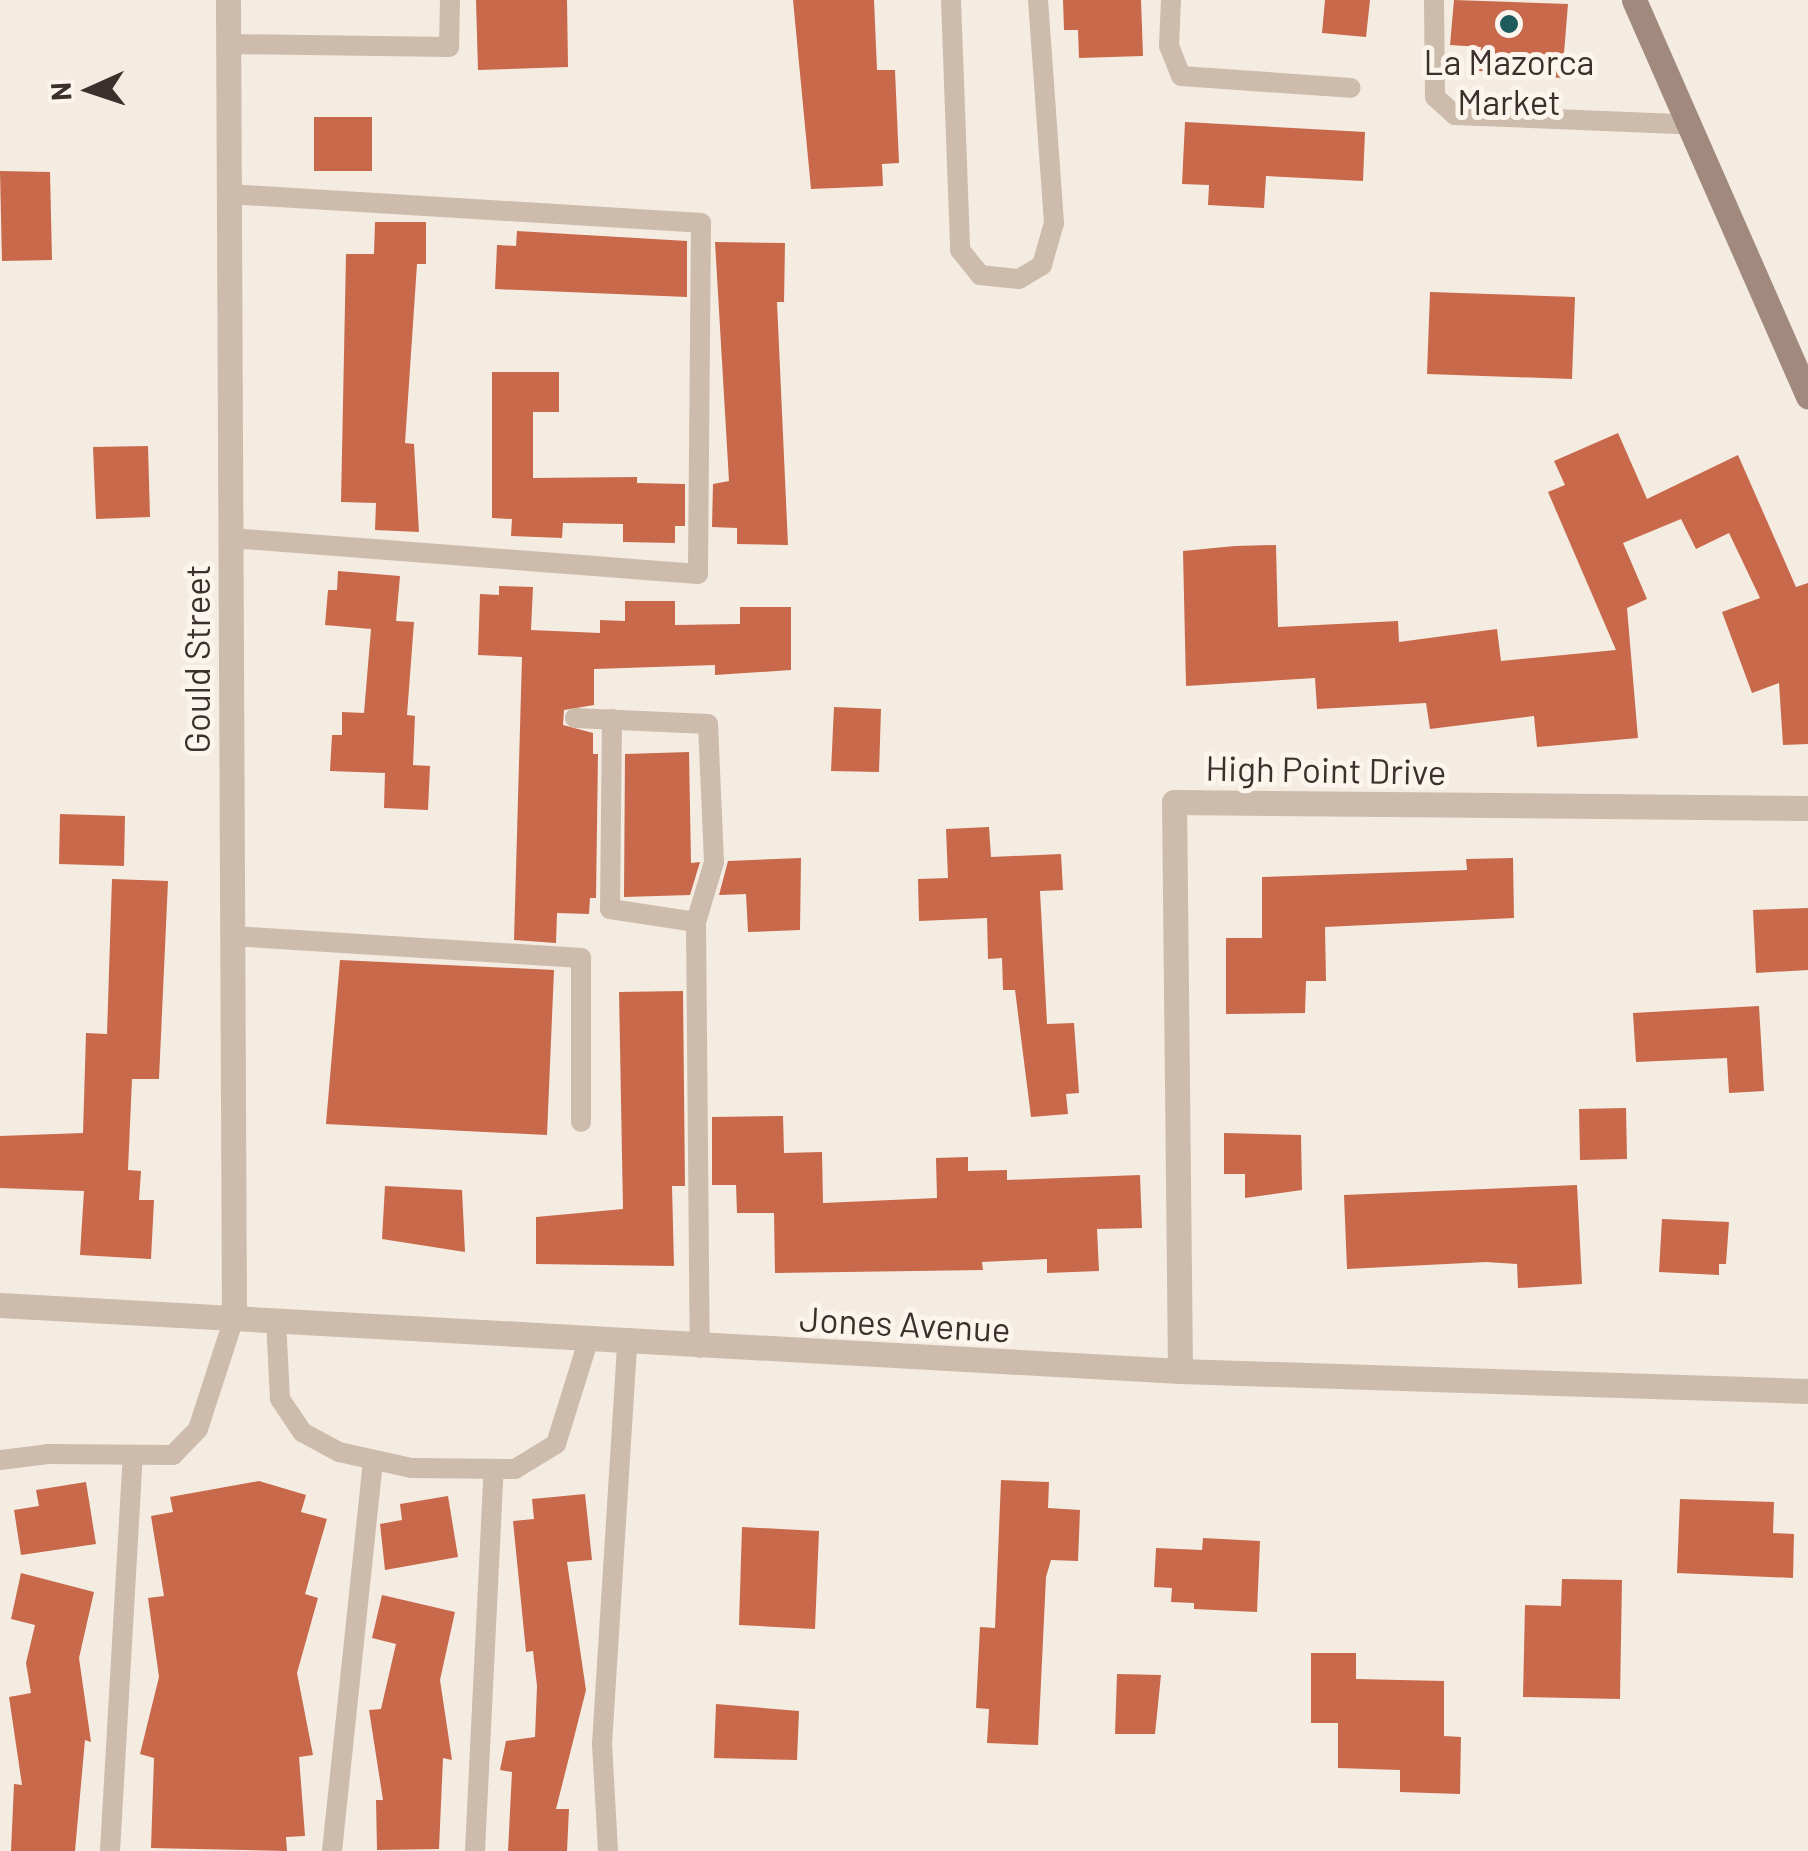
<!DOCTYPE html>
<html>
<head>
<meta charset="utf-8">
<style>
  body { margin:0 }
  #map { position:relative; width:1808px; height:1851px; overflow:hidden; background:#f4ebe1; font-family:Barlow,sans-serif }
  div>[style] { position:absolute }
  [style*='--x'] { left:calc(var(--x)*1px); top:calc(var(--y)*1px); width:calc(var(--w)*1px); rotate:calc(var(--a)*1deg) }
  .building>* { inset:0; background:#c8694b }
  .lane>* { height:20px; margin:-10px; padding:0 10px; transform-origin:10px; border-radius:10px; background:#cdbbac }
  .street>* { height:25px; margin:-12.5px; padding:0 12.5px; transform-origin:12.5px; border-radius:12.5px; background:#cdbbac }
  .secondary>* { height:25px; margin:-12.5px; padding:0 12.5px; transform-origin:12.5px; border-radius:12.5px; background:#a18a7d }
  .dots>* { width:28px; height:28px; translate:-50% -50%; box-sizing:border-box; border:5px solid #fbf5ee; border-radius:50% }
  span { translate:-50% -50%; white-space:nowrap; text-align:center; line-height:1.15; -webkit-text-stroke:10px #fbf5ee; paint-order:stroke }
  .poi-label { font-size:35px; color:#3b302b }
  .street-label { font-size:35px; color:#3b302b }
  .north { position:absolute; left:40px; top:40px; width:100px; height:100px; -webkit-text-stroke:8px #fbf5ee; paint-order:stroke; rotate:267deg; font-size:28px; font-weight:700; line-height:40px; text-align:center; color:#3b302b }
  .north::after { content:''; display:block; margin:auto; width:35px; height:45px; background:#3b302b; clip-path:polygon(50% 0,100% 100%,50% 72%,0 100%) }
</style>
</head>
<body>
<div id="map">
  <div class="building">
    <i style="clip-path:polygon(476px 0,567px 0,568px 67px,478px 70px)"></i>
    <i style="clip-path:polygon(793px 0,874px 0,877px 70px,895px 70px,899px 163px,882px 164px,883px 186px,811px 189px)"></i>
    <i style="clip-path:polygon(1063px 0,1141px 0,1143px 56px,1079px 58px,1078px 30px,1064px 30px)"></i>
    <i style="clip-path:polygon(1325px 0,1370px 0,1366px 37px,1322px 33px)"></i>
    <i style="clip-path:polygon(1454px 0,1568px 4px,1562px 78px,1479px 71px,1481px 47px,1450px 45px)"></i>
    <i style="clip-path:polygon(314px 117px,372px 117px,372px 171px,314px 171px)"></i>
    <i style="clip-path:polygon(1185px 122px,1365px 132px,1363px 181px,1266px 176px,1264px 208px,1208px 205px,1209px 185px,1182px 184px)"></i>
    <i style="clip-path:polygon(0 171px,50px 172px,52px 260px,2px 261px)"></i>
    <i style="clip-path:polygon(375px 222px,426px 222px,426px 264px,417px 264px,405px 443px,414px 444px,419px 532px,375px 530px,376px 503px,341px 502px,346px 254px,374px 254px)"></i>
    <i style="clip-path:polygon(517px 231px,687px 241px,687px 297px,495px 289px,497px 245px,516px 246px)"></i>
    <i style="clip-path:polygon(715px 242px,785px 243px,784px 302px,777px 302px,788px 545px,737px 544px,737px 528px,712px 527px,713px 484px,729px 481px)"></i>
    <i style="clip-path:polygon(1430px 292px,1575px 297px,1572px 379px,1427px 374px)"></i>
    <i style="clip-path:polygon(492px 372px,559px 372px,559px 412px,533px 412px,533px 478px,637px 477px,637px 483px,685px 484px,685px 526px,675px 526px,675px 543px,623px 542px,623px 524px,563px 523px,562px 538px,511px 536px,512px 519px,492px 518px)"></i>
    <i style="clip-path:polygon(1618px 433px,1647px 499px,1738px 455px,1796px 587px,1808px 583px,1808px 744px,1783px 745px,1779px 683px,1752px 693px,1722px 612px,1760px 598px,1729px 533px,1696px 549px,1681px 519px,1623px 543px,1647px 599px,1627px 608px,1638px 738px,1537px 747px,1534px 716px,1430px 729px,1426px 703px,1317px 709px,1315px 678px,1186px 686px,1183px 551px,1235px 546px,1276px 545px,1278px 627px,1398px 621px,1399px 642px,1497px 629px,1501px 661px,1616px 650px,1548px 492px,1565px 485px,1554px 461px)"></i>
    <i style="clip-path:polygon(148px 446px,150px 517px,96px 519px,93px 447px)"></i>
    <i style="clip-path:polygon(338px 571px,400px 576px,396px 621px,414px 622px,407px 715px,415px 716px,413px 765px,430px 766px,428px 810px,384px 808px,385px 773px,330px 771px,332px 735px,342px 735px,342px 712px,364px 713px,371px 629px,325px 625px,328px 590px,337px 590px)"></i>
    <i style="clip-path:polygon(499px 586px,533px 587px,531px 630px,600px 633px,600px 620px,625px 621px,625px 601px,675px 601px,675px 625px,740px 624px,740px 607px,791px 607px,791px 670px,715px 675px,715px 665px,594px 669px,594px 705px,564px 710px,563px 725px,593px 733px,593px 754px,598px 754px,596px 898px,590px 898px,589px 914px,557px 913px,556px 943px,514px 940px,522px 657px,478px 655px,480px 594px,499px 595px)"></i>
    <i style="clip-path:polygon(834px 707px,881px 709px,879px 772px,831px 771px)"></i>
    <i style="clip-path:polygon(689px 752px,691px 863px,700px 862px,690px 895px,624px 897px,625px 754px)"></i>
    <i style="clip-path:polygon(60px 814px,125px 816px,124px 866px,59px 864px)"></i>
    <i style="clip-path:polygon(989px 827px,991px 857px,1061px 854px,1063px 890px,1040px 891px,1047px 1024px,1074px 1023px,1079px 1093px,1066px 1094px,1068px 1114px,1031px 1117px,1015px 990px,1003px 990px,1002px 958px,988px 959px,987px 918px,919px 921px,918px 879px,948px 878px,946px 829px)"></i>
    <i style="clip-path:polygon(801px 858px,800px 930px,748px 932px,746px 894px,719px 895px,728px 861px)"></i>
    <i style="clip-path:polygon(1513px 858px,1514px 918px,1325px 927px,1326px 981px,1306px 981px,1305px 1013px,1226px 1014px,1226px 938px,1262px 938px,1262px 877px,1467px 870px,1466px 859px)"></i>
    <i style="clip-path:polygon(112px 879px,168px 881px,159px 1079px,132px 1079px,128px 1170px,141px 1171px,139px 1200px,154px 1200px,151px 1259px,80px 1255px,84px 1191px,0 1188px,0 1136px,83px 1133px,86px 1033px,107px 1034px)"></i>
    <i style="clip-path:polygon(1808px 908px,1808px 970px,1756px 973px,1753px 910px)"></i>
    <i style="clip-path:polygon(340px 960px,554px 970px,547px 1135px,326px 1124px)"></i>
    <i style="clip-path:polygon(683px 991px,685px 1186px,672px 1186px,674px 1266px,536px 1264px,536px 1217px,623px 1209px,619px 992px)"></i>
    <i style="clip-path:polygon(1759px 1006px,1764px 1091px,1729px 1093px,1727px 1058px,1636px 1062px,1633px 1013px)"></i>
    <i style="clip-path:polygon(1626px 1108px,1627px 1159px,1580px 1160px,1579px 1109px)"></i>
    <i style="clip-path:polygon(783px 1116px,784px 1153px,822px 1152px,823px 1203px,937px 1198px,936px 1158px,968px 1157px,968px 1171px,1007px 1170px,1007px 1180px,1140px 1175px,1142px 1228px,1097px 1229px,1099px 1271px,1047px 1273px,1047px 1259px,982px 1262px,983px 1270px,775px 1273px,774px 1213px,737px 1213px,736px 1185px,712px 1185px,712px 1117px)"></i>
    <i style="clip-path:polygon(1224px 1133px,1301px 1135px,1302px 1190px,1245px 1198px,1245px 1174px,1224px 1174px)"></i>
    <i style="clip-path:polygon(1577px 1185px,1582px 1284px,1518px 1288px,1517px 1264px,1486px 1262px,1347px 1269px,1344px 1195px)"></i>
    <i style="clip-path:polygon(385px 1186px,462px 1190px,465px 1252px,382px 1239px)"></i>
    <i style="clip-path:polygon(1662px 1219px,1729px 1222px,1726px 1264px,1719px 1264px,1719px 1275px,1659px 1272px)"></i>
    <i style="clip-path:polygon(1001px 1480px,1049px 1482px,1048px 1508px,1080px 1510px,1078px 1561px,1051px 1560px,1046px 1577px,1038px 1745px,987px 1743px,989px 1709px,976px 1708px,980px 1627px,995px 1628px)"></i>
    <i style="clip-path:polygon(259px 1481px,306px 1495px,301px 1512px,327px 1519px,305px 1594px,318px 1598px,297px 1673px,313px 1755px,299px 1757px,305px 1836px,286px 1837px,287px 1851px,151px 1848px,154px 1758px,140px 1754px,159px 1677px,148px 1598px,164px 1596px,151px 1516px,173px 1512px,170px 1497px)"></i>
    <i style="clip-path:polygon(86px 1482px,96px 1544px,21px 1555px,14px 1510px,39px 1506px,36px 1490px)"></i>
    <i style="clip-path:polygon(585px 1494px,592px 1560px,567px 1562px,586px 1690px,556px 1809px,569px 1809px,567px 1851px,508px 1851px,512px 1772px,500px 1770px,506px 1741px,535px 1737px,537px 1686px,533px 1651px,526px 1652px,513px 1521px,534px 1519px,532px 1499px)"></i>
    <i style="clip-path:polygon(448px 1496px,458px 1557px,385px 1570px,380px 1524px,402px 1520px,400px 1504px)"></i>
    <i style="clip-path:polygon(1680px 1499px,1774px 1502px,1773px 1533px,1794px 1534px,1793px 1578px,1677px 1573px)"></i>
    <i style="clip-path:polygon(742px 1527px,819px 1531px,815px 1629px,739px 1625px)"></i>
    <i style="clip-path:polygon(1203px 1538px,1260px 1541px,1257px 1612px,1194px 1609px,1194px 1603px,1171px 1602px,1172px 1588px,1154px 1587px,1156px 1548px,1202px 1550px)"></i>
    <i style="clip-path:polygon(21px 1573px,94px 1592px,79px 1658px,91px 1742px,85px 1740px,75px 1851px,11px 1851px,14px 1784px,22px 1785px,9px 1697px,31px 1693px,26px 1663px,35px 1625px,11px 1619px)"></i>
    <i style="clip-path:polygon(1562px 1579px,1622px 1580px,1620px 1699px,1523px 1697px,1525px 1605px,1561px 1606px)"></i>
    <i style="clip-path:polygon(382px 1595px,455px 1612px,440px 1680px,452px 1760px,443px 1758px,439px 1849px,377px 1850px,376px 1800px,383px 1800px,369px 1710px,381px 1709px,396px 1644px,372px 1638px)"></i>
    <i style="clip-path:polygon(1311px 1653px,1356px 1653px,1356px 1679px,1444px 1681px,1444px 1736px,1461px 1737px,1460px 1794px,1400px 1792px,1400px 1770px,1338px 1768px,1338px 1723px,1311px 1723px)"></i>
    <i style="clip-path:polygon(1117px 1674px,1161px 1675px,1155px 1734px,1115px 1734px)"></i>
    <i style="clip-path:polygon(716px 1704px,799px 1711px,797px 1760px,714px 1758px)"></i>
  </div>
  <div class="lane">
    <i style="--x:951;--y:0;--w:250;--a:87.9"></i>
    <i style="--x:960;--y:250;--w:32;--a:51"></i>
    <i style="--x:980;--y:275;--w:39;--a:6"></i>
    <i style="--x:1019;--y:279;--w:27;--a:-31"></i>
    <i style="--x:1042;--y:265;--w:44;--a:-74.1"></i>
    <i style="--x:1054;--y:223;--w:224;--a:-94.1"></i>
    <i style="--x:1171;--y:0;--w:46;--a:92.5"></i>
    <i style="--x:1169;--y:46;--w:32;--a:68"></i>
    <i style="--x:1181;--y:76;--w:170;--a:4"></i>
    <i style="--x:1434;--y:0;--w:97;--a:89.4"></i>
    <i style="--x:1435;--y:97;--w:27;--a:42"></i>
    <i style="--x:1455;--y:115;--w:229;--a:2.3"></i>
    <i style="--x:228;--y:44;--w:221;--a:0.8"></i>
    <i style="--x:449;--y:47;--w:47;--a:-88.8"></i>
    <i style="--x:229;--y:194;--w:473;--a:3.5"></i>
    <i style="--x:701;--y:223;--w:351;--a:90.5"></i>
    <i style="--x:698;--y:574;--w:469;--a:-175.6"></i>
    <i style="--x:575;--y:718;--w:133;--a:2.6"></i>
    <i style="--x:708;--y:724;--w:138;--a:87.5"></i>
    <i style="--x:714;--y:862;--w:63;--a:106.7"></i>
    <i style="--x:696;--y:922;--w:426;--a:89.5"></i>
    <i style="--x:612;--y:719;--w:190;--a:90.6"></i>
    <i style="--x:610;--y:909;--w:87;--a:8.6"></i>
    <i style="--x:232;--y:936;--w:350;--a:3.6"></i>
    <i style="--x:581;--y:958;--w:164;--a:90"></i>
    <i style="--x:276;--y:1320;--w:79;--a:87.1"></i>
    <i style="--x:280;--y:1399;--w:40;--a:56"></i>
    <i style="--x:302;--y:1432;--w:42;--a:28.4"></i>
    <i style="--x:339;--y:1452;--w:74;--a:12.5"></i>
    <i style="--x:411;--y:1468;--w:104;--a:0.6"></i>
    <i style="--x:515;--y:1469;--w:48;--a:-31.4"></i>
    <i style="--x:556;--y:1444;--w:108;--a:-72.7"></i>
    <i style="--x:0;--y:1460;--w:48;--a:-7.1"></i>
    <i style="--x:48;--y:1454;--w:125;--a:0.5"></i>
    <i style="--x:173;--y:1455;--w:36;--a:-46"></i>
    <i style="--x:198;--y:1429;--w:117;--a:-72"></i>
    <i style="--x:110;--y:1851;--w:394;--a:-86.7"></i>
    <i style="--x:332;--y:1851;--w:393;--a:-84"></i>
    <i style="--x:475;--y:1851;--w:382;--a:-87.2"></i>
    <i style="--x:608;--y:1851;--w:107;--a:-93.2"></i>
    <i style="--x:602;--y:1744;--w:401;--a:-86.4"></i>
  </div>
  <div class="street">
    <i style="--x:228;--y:0;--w:1318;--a:89.74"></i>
    <i style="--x:0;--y:1305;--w:1182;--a:3.2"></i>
    <i style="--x:1180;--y:1371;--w:628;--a:1.82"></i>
    <i style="--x:1180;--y:1371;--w:569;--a:-90.6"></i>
    <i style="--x:1174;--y:802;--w:634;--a:0.54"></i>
  </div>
  <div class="secondary">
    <i style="--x:1634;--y:0;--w:433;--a:66.3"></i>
  </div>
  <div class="dots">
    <i style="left:1509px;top:24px;background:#1f5a5e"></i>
  </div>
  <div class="poi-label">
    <span style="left:1509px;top:81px">La Mazorca<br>Market</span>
  </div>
  <div class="street-label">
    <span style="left:196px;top:659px;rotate:-90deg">Gould Street</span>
    <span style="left:1326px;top:769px;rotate:1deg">High Point Drive</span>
    <span style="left:905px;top:1323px;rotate:3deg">Jones Avenue</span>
  </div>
  <div class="north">N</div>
</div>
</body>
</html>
